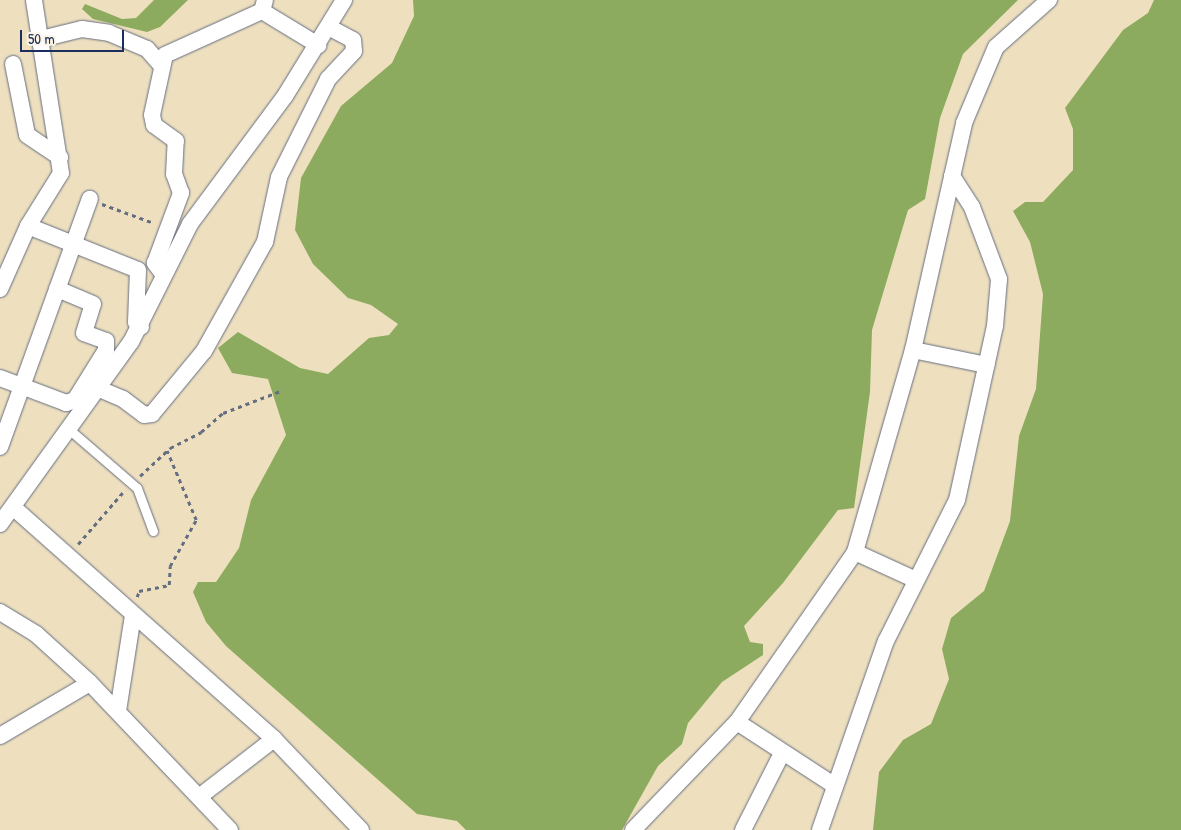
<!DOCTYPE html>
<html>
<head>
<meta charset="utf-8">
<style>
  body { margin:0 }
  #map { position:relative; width:1181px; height:830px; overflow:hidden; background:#eee0bf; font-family:"Patrick Hand",sans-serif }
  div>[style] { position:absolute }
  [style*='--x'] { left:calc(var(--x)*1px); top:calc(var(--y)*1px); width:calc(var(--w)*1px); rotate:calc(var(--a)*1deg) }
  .forest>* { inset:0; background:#8cab5f }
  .path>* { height:2.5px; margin-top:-1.25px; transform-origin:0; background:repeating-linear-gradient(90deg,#656d80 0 4px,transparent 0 8px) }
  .roads { filter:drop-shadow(0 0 1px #656d80) drop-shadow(0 0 1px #656d80) }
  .service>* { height:9px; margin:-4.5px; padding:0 4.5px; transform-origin:4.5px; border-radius:4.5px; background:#fff }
  .minor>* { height:16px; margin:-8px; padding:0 8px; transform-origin:8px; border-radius:8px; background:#fff }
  span { translate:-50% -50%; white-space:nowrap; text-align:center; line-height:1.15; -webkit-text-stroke:5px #fcf5e5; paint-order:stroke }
  .scale { position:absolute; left:20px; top:30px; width:104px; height:22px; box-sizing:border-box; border:2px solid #1b2f5e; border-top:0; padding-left:6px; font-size:15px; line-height:18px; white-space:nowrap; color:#1b2f5e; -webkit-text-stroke:4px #fcf5e5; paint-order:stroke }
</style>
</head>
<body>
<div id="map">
  <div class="forest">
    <i style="clip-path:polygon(154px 0,188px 0,160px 27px,147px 32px,93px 19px,82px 9px,85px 4px,122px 19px,136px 18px)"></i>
    <i style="clip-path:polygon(413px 0,1018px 0,963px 54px,940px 118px,925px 199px,908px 210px,872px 330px,870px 392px,854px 508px,838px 510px,783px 583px,744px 626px,750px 642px,763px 644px,763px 655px,722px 682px,688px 723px,682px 744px,658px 766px,622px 830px,466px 830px,457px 821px,417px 814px,226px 646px,206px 622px,193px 592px,198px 582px,216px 582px,239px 548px,251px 500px,286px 435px,268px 379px,232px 373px,218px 348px,238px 332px,300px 368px,328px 374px,369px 338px,389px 335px,398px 324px,371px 305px,348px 298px,313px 264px,295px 230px,301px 178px,341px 106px,392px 63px,414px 16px)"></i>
    <i style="clip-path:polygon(1154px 0,1181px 0,1181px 830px,873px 830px,879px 772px,903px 740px,931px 724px,949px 679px,942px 649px,951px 618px,984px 591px,1010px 521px,1019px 436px,1036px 389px,1043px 294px,1030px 242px,1013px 211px,1025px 202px,1043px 202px,1073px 170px,1073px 129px,1065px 108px,1123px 30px,1148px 13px)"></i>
  </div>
  <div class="path">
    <i style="--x:102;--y:204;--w:55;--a:20.1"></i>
    <i style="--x:140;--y:476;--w:41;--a:-43"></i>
    <i style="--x:170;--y:448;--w:35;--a:-27"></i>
    <i style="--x:201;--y:432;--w:29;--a:-41"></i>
    <i style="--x:223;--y:413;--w:64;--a:-21"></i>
    <i style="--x:78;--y:544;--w:72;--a:-49"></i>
    <i style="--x:137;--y:597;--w:6;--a:-72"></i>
    <i style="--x:139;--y:591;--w:31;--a:-11"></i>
    <i style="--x:169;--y:585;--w:19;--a:-87"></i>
    <i style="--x:170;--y:566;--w:53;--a:-60.5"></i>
    <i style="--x:196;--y:520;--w:75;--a:-112.8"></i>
  </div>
  <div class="roads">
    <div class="service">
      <i style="--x:71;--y:431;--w:87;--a:40.8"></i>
      <i style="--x:137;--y:488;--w:46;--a:69.6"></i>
    </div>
    <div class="minor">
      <i style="--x:265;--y:0;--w:11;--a:105"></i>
      <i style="--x:262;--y:11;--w:66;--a:31.3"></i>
      <i style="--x:41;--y:39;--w:42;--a:-13.7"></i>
      <i style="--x:82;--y:29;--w:27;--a:8"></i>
      <i style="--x:109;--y:33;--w:41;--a:22.8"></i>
      <i style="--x:147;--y:49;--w:23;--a:49"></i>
      <i style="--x:13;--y:64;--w:72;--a:78.8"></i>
      <i style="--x:27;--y:135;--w:40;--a:34"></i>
      <i style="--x:28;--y:226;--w:62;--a:-58.1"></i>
      <i style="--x:61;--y:173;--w:175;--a:-98.9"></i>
      <i style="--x:163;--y:274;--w:14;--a:-126"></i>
      <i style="--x:155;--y:263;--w:75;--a:-69.6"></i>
      <i style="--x:181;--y:193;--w:20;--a:-110"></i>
      <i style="--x:174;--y:174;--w:33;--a:-87"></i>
      <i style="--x:176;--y:141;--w:27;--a:-144"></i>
      <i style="--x:154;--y:125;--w:10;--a:-101"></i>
      <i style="--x:152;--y:115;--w:61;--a:-77.8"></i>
      <i style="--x:165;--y:55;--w:107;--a:-24.4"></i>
      <i style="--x:0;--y:289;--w:69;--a:-66"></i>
      <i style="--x:28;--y:226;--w:118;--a:21.8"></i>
      <i style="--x:138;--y:270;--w:52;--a:92.2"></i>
      <i style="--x:136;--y:322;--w:7;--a:45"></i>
      <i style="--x:913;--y:350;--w:75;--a:11.6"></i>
      <i style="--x:0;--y:378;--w:71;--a:20.7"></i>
      <i style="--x:66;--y:403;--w:9;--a:-18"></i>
      <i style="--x:75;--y:400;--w:59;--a:-58.2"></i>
      <i style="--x:106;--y:350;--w:9;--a:-90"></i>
      <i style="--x:106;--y:341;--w:23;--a:-160"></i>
      <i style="--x:84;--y:333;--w:30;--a:-73"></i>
      <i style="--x:93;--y:304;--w:39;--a:-157"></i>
      <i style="--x:97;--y:388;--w:28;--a:23"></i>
      <i style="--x:123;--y:399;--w:26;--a:37"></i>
      <i style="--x:144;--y:415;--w:8;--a:-7"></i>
      <i style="--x:152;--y:414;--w:82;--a:-50.5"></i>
      <i style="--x:204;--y:351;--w:125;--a:-60.8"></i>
      <i style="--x:265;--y:242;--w:66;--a:-77.8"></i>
      <i style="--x:279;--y:177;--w:110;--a:-63.4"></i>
      <i style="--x:328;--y:79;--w:38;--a:-47"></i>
      <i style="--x:354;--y:51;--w:11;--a:-95"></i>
      <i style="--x:353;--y:40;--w:27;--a:-152"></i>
      <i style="--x:0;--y:447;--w:264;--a:-70.1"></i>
      <i style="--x:14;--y:508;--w:348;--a:41.6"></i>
      <i style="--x:274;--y:739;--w:126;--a:46.3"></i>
      <i style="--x:0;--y:524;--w:224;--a:-54.3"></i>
      <i style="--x:131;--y:342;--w:132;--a:-63.4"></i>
      <i style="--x:190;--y:224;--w:159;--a:-53.4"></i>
      <i style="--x:285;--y:96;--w:113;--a:-58.4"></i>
      <i style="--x:855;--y:552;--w:67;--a:24.7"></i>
      <i style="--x:0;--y:612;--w:42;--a:31.4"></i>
      <i style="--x:36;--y:634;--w:73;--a:42.2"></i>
      <i style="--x:90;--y:683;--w:203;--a:46.4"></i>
      <i style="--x:118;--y:711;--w:97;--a:-81.1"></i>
      <i style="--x:737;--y:722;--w:117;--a:33.1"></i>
      <i style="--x:0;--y:736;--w:104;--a:-30.5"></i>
      <i style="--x:199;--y:797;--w:95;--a:-37.7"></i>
      <i style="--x:633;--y:830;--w:150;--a:-46.1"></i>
      <i style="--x:737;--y:722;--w:207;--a:-55.2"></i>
      <i style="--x:855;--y:552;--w:210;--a:-74"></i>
      <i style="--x:913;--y:350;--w:233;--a:-77.3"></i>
      <i style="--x:964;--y:123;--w:82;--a:-67.2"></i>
      <i style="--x:996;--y:47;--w:71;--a:-41.6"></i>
      <i style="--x:743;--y:830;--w:86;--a:-63.1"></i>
      <i style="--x:820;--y:830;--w:200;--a:-70.8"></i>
      <i style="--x:886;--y:641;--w:158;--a:-63.3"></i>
      <i style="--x:957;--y:500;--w:178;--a:-77.7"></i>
      <i style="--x:995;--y:326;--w:47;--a:-85.1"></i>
      <i style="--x:999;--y:279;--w:77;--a:-110.6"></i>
      <i style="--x:972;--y:207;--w:37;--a:-123"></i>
    </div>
  </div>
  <div class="scale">50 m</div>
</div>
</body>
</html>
